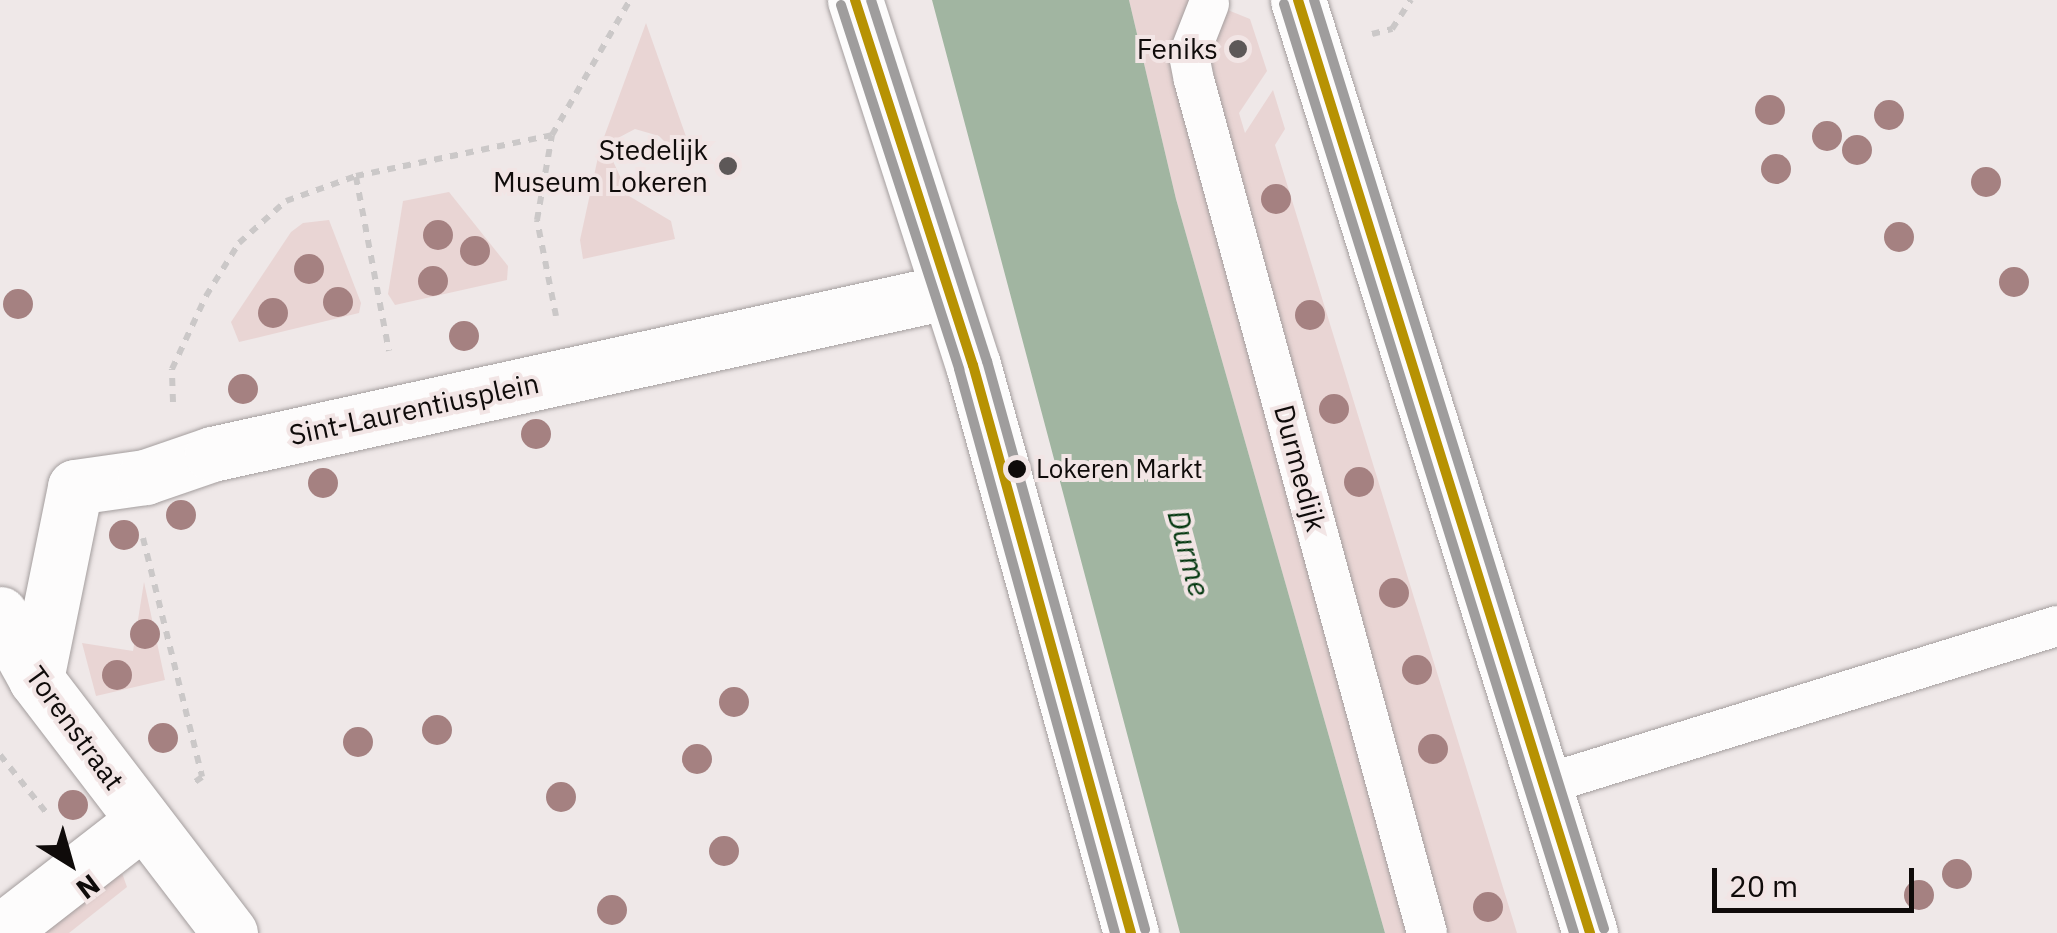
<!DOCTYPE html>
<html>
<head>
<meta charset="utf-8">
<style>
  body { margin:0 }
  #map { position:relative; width:2057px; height:933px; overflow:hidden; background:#efe8e8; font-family:"IBM Plex Sans",sans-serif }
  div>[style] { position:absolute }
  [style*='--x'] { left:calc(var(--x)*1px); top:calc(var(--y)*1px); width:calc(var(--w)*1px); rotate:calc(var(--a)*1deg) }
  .green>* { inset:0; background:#e9d5d4 }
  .water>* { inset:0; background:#a1b5a1 }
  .path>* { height:6px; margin-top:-3px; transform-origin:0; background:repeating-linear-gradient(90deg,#cbc8c8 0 8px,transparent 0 16px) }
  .roads { filter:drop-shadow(0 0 2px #a49e9e) drop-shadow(0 0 2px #a49e9e) }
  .service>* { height:40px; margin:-20px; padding:0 20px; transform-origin:20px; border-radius:20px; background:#fdfcfc }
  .pedestrian>* { height:55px; margin:-27.5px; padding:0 27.5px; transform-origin:27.5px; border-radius:27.5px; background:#fdfcfc }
  .minor>* { height:55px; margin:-27.5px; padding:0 27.5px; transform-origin:27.5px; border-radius:27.5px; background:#fdfcfc }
  .tertiary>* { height:55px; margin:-27.5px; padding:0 27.5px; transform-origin:27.5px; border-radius:27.5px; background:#fdfcfc }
  .bus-1>* { height:10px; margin:-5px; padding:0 5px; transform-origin:5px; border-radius:5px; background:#b79203 }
  .bus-2>* { height:10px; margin:-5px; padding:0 5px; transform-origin:5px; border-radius:5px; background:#9f9d9d }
  .bus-3>* { height:10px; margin:-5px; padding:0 5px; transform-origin:5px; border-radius:5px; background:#9f9d9d }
  .trees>* { width:30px; height:30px; margin:-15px; border-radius:50%; background:#a58181 }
  .dots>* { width:28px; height:28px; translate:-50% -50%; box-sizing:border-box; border:5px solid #f2e5e5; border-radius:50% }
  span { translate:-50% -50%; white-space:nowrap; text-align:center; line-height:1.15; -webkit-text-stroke:8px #f2e5e5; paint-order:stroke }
  .bus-label { font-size:26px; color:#0f0b0a }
  .left { translate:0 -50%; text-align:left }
  .poi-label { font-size:28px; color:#0f0b0a }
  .right { translate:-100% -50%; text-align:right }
  .street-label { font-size:28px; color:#0f0b0a }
  .water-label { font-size:30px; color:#03370f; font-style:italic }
  .north { position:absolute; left:20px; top:813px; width:100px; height:100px; -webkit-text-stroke:8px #f2e5e5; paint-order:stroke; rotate:143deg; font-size:28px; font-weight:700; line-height:40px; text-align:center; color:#0f0b0a }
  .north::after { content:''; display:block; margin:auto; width:35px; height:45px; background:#0f0b0a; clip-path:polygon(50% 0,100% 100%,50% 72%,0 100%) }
  .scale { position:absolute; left:1712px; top:868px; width:202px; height:45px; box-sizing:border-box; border:5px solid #0f0b0a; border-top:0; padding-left:12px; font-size:30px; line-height:35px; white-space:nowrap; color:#0f0b0a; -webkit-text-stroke:8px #f2e5e5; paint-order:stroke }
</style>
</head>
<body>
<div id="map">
  <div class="green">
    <i style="clip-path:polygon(1129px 0,1203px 0,1250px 19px,1267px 71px,1239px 113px,1245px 133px,1273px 90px,1285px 129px,1275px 145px,1517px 933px,1385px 933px,1176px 199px)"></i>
    <i style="clip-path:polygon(646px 23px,695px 162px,687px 164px,659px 136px,635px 129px,616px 139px,613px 161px,629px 196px,671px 221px,675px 239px,583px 259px,580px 240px,600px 148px)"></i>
    <i style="clip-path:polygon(449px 192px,508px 266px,507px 280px,395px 305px,388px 294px,403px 201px)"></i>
    <i style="clip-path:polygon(329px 220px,361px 303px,359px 313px,239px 342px,231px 322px,291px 232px,303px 223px)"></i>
    <i style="clip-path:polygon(144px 582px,165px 680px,96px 696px,82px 643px,133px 651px)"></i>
    <i style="clip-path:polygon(122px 873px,127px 887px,69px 933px,43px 933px)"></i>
  </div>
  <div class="water">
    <i style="clip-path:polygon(932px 0,1129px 0,1176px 199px,1385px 933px,1180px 933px)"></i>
  </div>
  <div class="path">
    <i style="--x:1372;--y:34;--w:21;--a:-14"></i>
    <i style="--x:1392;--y:29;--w:35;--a:-57"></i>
    <i style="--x:356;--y:177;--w:177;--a:79.3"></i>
    <i style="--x:556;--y:316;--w:98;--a:-101.2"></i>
    <i style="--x:537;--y:220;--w:86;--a:-80"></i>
    <i style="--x:552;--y:135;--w:156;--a:-60"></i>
    <i style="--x:173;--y:402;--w:33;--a:-92"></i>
    <i style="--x:172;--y:369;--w:81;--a:-65"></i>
    <i style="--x:206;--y:296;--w:62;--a:-58.1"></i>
    <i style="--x:239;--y:243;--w:63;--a:-41.8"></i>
    <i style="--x:286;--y:201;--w:74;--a:-19.7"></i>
    <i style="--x:356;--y:176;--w:200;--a:-11.8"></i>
    <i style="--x:143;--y:538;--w:246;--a:76.1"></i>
    <i style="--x:202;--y:777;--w:12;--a:145"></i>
    <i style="--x:0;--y:755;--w:78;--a:51.2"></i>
  </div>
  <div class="roads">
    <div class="service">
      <i style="--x:1209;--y:4;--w:55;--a:111.4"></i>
      <i style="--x:1189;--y:55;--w:25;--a:79"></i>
      <i style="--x:1194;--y:80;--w:884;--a:74.72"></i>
      <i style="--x:1543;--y:785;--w:538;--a:-17.19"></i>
    </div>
    <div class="pedestrian">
      <i style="--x:0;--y:614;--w:74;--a:61"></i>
    </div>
    <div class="minor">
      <i style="--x:0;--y:932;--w:181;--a:-37.8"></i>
      <i style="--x:230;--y:933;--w:320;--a:-127.4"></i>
      <i style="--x:36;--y:679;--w:196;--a:-78.5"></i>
      <i style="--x:75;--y:487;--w:71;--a:-8.1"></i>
      <i style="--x:145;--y:477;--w:71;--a:-18.9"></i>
      <i style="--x:212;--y:454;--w:752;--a:-12.45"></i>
    </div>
    <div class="tertiary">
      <i style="--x:855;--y:0;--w:384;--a:72.1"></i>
      <i style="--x:973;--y:365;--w:590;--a:74.46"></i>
      <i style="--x:1298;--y:0;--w:978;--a:72.62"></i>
    </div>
  </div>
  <div class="bus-1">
    <i style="--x:855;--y:0;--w:384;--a:72.1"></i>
    <i style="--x:973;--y:365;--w:590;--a:74.46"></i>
    <i style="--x:1298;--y:0;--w:978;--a:72.62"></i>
  </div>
  <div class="bus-2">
    <i style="--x:1284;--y:4;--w:973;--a:72.66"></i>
    <i style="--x:841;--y:5;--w:383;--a:72"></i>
    <i style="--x:959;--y:369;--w:585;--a:74.54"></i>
  </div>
  <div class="bus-3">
    <i style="--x:871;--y:0;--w:379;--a:72.2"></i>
    <i style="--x:987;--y:361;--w:590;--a:74.46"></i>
    <i style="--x:1314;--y:0;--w:973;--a:72.66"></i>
  </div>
  <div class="trees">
    <i style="left:1770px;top:110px"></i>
    <i style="left:1889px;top:115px"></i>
    <i style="left:1827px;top:136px"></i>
    <i style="left:1857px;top:150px"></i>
    <i style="left:1776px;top:169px"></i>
    <i style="left:1986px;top:182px"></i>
    <i style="left:1276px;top:199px"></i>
    <i style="left:438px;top:235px"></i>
    <i style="left:1899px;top:237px"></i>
    <i style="left:475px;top:251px"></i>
    <i style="left:309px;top:269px"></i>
    <i style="left:433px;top:281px"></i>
    <i style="left:2014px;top:282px"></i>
    <i style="left:338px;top:302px"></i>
    <i style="left:18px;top:304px"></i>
    <i style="left:273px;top:313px"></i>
    <i style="left:1310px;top:315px"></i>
    <i style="left:464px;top:336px"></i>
    <i style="left:243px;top:389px"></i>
    <i style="left:1334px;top:409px"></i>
    <i style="left:536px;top:434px"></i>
    <i style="left:1359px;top:482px"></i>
    <i style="left:323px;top:483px"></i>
    <i style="left:181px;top:515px"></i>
    <i style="left:124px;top:535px"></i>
    <i style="left:1394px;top:593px"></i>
    <i style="left:145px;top:634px"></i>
    <i style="left:1417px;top:670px"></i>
    <i style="left:117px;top:675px"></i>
    <i style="left:734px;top:702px"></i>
    <i style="left:437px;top:730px"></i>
    <i style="left:163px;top:738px"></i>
    <i style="left:358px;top:742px"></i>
    <i style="left:1433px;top:749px"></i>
    <i style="left:697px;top:759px"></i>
    <i style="left:561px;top:797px"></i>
    <i style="left:73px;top:805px"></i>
    <i style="left:724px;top:851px"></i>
    <i style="left:1957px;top:874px"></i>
    <i style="left:1919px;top:895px"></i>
    <i style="left:1488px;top:907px"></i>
    <i style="left:612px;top:910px"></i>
  </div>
  <div class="dots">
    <i style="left:1238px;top:49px;background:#5d5858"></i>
    <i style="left:728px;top:166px;background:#5d5858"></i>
    <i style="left:1017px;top:469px;background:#0f0b0a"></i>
  </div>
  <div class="bus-label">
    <span class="left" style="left:1036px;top:469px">Lokeren Markt</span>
  </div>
  <div class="poi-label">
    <span class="right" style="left:1218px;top:49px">Feniks</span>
    <span class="right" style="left:708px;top:166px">Stedelijk<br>Museum Lokeren</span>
  </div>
  <div class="street-label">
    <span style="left:414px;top:409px;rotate:-12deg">Sint-Laurentiusplein</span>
    <span style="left:1300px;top:468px;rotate:75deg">Durmedijk</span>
    <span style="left:75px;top:728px;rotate:54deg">Torenstraat</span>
  </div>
  <div class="water-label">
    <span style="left:1189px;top:553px;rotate:75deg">Durme</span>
  </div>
  <div class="north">N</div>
  <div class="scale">20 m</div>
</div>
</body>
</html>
